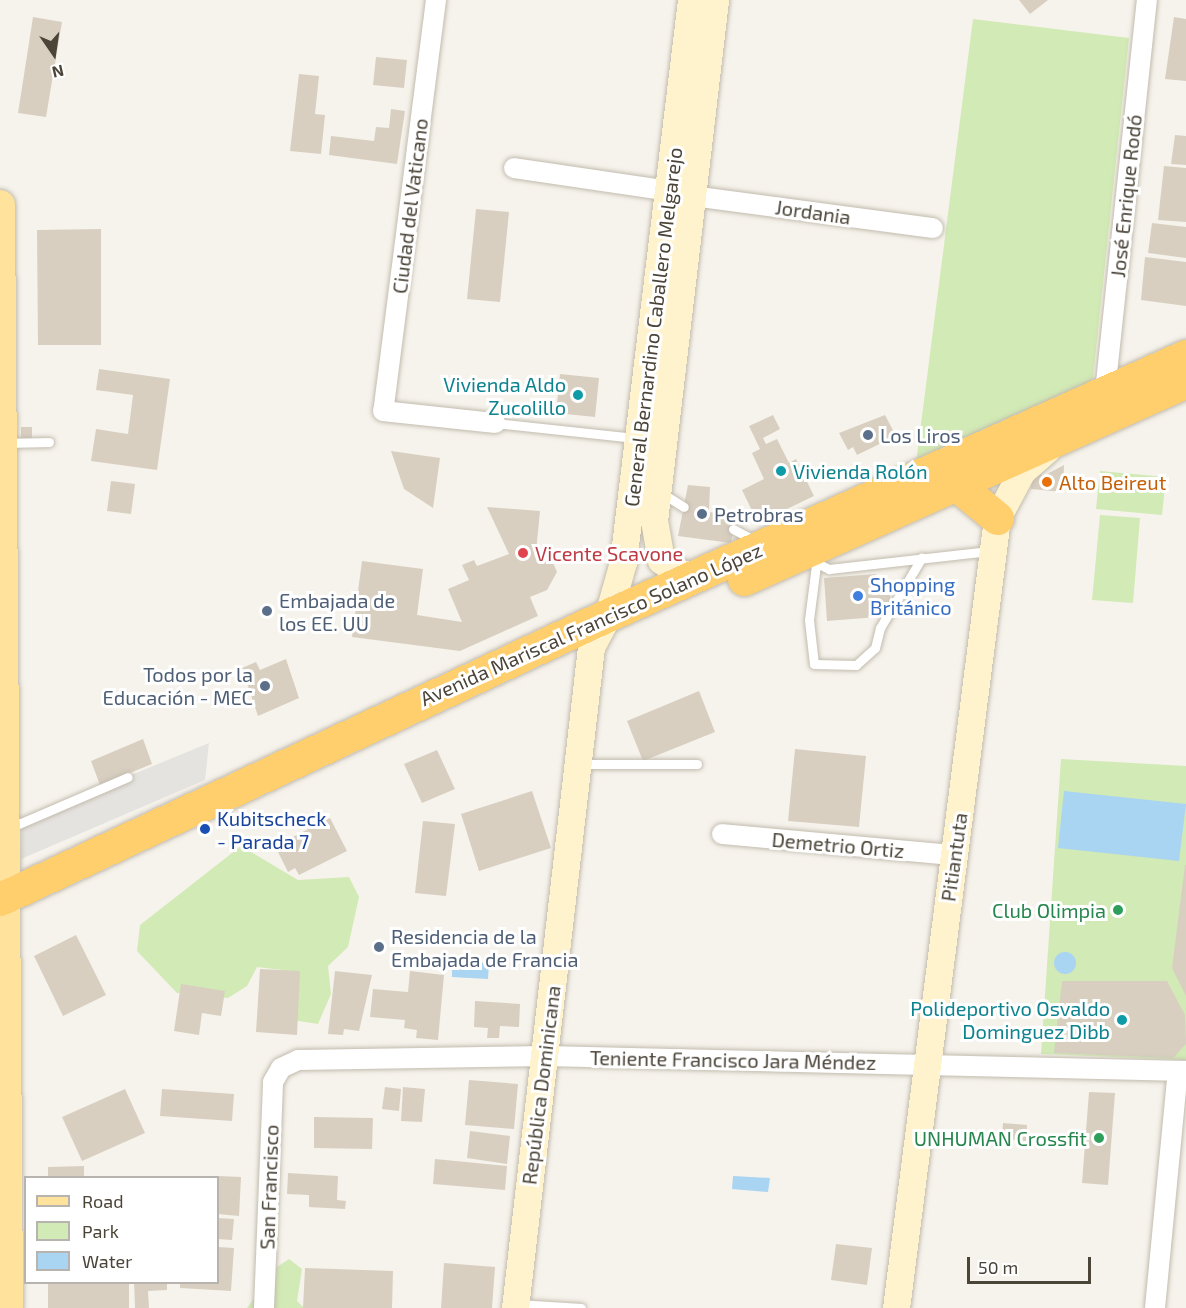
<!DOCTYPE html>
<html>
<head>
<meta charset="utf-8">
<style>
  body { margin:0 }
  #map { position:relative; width:1186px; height:1308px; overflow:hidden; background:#f6f3ec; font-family:"Exo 2",sans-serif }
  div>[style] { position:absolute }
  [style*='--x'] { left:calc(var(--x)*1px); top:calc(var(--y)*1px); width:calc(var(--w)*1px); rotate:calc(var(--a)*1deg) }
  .green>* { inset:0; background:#d2eab5 }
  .parking>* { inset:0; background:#e5e3e0 }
  .water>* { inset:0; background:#a9d4f2 }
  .round { border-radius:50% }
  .building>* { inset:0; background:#d8cfc1 }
  .roads { filter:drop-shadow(0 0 2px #c2bbae) drop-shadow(0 0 2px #c2bbae) }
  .lane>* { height:9px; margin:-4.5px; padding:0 4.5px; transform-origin:4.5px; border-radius:4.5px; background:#fff }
  .street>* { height:20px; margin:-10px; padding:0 10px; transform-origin:10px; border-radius:10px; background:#fff }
  .secondary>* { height:27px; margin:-13.5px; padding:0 13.5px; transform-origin:13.5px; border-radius:13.5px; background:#fff3cd }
  .primary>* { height:30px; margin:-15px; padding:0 15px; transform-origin:15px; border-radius:15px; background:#ffe39c }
  .highway>* { height:33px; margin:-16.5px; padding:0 16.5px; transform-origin:16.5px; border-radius:16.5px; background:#ffcf6e }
  .dots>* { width:16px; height:16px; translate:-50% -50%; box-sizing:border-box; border:3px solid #fff; border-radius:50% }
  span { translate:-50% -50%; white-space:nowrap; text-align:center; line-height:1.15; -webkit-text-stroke:6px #fff; paint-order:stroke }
  .street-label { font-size:20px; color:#4b4439 }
  .culture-label { font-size:20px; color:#0d838f }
  .right { translate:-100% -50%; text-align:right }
  .left { translate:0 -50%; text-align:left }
  .service-label { font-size:20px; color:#4e5e75 }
  .food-label { font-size:20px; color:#c56008 }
  .health-label { font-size:20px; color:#be3a42 }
  .shop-label { font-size:20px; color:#366cbe }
  .transit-label { font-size:20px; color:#164399 }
  .leisure-label { font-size:20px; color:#27864d }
  .legend { position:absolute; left:24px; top:1176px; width:195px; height:108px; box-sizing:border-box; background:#fff; border:2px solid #b7b4b0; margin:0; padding:8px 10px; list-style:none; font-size:18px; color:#4b4439 }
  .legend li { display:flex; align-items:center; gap:12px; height:30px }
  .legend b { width:30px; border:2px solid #b7b4b0 }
  .north { position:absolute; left:24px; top:24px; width:60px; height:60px; -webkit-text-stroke:4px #fff; paint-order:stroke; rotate:167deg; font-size:16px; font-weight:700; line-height:24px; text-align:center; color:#4b4439 }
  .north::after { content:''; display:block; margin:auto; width:21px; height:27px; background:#4b4439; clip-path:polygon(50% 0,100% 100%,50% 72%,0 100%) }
  .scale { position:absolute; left:967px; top:1257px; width:124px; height:27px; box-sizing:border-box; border:3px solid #4b4439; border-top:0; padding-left:8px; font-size:18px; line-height:21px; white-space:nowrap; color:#4b4439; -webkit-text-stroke:4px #fff; paint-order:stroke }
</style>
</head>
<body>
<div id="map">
  <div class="green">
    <i style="clip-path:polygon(973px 19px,1129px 38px,1093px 378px,1086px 387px,916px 463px)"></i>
    <i style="clip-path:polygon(1100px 471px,1166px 477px,1162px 515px,1096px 509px)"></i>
    <i style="clip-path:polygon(1100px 515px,1140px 518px,1133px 603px,1092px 600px)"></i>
    <i style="clip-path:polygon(1061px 759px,1186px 766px,1186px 1060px,1041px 1054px)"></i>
    <i style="clip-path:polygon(241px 846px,298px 880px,349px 877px,359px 897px,348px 947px,328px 966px,331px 994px,318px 1024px,286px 1019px,299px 988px,282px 970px,257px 967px,247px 986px,228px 998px,177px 993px,137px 951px,140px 925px)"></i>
    <i style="clip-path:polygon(289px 1259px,302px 1269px,297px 1301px,304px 1308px,247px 1308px,277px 1267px)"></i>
  </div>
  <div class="parking">
    <i style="clip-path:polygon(209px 743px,205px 780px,21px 859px,22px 820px)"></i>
  </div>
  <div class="water">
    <i style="clip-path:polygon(1064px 791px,1186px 804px,1179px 861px,1058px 848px)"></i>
    <i class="round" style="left:1054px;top:952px;width:22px;height:22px"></i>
    <i style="clip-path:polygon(452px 961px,489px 963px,488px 979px,452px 977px)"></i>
    <i style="clip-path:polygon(733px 1176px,770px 1178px,768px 1192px,732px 1189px)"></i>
  </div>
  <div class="building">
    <i style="clip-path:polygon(1019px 0,1048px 0,1030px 14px)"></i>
    <i style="clip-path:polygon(33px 17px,62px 22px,46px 117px,18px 113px)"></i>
    <i style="clip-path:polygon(1174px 17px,1186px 19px,1186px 81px,1165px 79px)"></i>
    <i style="clip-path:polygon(376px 57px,407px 60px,404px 88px,373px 85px)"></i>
    <i style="clip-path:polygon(299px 74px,319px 76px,315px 114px,325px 115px,321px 154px,290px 151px)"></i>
    <i style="clip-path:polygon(391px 109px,405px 111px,397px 164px,329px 155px,331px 136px,374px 141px,376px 127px,389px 128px)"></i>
    <i style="clip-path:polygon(1175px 135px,1186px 136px,1186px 165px,1171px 164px)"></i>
    <i style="clip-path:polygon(1164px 166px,1186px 168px,1186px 222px,1158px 220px)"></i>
    <i style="clip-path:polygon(476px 209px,509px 212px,500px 302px,467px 299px)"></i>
    <i style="clip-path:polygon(1152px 223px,1186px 227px,1186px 258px,1148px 253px)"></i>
    <i style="clip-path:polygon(101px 229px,101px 345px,38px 345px,37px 230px)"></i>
    <i style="clip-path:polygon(1145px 257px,1186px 262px,1186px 306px,1141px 300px)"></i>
    <i style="clip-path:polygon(99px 369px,170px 379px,157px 470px,91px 461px,96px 429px,128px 434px,133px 395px,96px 390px)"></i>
    <i style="clip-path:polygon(560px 374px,599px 378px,595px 417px,556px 413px)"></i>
    <i style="clip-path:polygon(773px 415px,780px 429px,763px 438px,766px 444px,777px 439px,789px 463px,796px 459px,814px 496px,758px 523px,742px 490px,764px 479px,752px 453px,760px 449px,749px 426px)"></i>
    <i style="clip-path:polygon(885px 415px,896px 436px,857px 455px,853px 447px,848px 450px,839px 433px)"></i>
    <i style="clip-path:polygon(21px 427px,32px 427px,32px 438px,21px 438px)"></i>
    <i style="clip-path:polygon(391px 451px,440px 458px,433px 508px,404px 489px)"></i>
    <i style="clip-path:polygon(1064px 465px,1063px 492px,1031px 489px,1032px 474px,1045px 475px)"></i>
    <i style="clip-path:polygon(111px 481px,135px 484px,131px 514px,107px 511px)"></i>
    <i style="clip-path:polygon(688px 485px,710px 487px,709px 512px,736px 516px,731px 543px,678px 536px)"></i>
    <i style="clip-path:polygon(487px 507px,540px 511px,536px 552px,551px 558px,557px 572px,547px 590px,530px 597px,538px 616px,460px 651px,352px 637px,362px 561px,423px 569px,417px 615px,462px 622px,448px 589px,469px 580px,462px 565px,474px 560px,477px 566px,509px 554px)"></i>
    <i style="clip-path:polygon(876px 574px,877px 586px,889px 585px,891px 606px,877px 607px,878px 617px,827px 621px,824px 578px)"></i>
    <i style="clip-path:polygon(286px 659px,299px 698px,258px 716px,242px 668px,256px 662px,260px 670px)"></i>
    <i style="clip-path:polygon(699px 691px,715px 732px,643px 761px,627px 721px)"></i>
    <i style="clip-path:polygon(143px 739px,152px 764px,100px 785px,91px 761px)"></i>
    <i style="clip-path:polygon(795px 749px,866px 756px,859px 827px,788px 821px)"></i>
    <i style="clip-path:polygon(437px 750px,455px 789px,422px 803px,404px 764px)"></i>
    <i style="clip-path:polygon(532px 791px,551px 848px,479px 871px,461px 814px)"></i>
    <i style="clip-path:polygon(330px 818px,347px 851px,299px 875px,295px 868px,288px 872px,275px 846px)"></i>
    <i style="clip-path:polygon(423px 821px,455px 824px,446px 896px,415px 893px)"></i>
    <i style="clip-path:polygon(1185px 865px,1186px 865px,1186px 996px,1172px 968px)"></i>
    <i style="clip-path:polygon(76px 935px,106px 995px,63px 1016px,34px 956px)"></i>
    <i style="clip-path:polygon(260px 969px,300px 971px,297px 1035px,256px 1032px)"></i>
    <i style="clip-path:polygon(335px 971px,372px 975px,359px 1031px,344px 1029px,343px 1035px,328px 1034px)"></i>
    <i style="clip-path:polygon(410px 971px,444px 975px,438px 1040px,416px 1038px,417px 1030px,404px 1028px,405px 1020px,370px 1017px,373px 989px,408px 992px)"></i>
    <i style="clip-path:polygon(1062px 981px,1167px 981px,1185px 1015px,1186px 1044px,1173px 1058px,1054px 1053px)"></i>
    <i style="clip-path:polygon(181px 984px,225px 991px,221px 1016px,202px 1013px,199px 1035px,174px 1031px)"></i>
    <i style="clip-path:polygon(475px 1001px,520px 1004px,519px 1027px,500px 1026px,499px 1038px,487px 1038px,488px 1028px,474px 1027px)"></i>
    <i style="clip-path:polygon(469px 1080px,518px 1084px,514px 1129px,465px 1125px)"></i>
    <i style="clip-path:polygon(385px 1087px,401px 1089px,399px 1111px,382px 1109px)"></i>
    <i style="clip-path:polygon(403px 1087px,425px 1089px,422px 1122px,401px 1121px)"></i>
    <i style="clip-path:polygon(125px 1089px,145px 1133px,82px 1161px,62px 1117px)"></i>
    <i style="clip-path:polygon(162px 1089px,234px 1094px,232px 1121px,160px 1116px)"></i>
    <i style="clip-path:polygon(1089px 1092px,1115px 1093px,1108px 1185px,1082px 1183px)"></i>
    <i style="clip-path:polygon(314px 1117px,373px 1118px,372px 1149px,314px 1148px)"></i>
    <i style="clip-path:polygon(1003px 1123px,1027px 1125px,1026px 1141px,1002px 1139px)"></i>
    <i style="clip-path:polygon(470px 1131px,510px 1136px,507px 1164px,467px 1158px)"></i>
    <i style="clip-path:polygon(435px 1159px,507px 1166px,505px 1190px,433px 1184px)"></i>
    <i style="clip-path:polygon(84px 1166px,84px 1178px,48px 1178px,48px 1167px)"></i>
    <i style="clip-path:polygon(288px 1173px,338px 1176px,337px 1200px,346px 1201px,345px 1209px,309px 1207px,309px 1195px,287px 1194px)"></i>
    <i style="clip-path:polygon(218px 1176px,241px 1177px,239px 1216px,218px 1214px)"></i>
    <i style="clip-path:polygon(218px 1218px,234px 1219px,232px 1240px,218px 1239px)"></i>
    <i style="clip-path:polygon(836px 1244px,872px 1248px,867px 1285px,831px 1280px)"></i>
    <i style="clip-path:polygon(218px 1247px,234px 1248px,231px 1291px,180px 1288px,180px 1282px,218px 1282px)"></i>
    <i style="clip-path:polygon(444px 1263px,495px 1267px,492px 1308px,441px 1308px)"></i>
    <i style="clip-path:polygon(305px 1268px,393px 1271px,392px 1308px,303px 1308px)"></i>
    <i style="clip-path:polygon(48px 1282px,129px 1282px,129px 1308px,48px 1308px)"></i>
    <i style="clip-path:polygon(134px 1282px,167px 1282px,167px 1290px,148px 1291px,149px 1308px,135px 1308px)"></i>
  </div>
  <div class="roads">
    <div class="lane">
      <i style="--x:495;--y:423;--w:141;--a:6.1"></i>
      <i style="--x:6;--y:443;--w:43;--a:-1.3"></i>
      <i style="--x:660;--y:492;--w:28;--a:32"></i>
      <i style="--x:733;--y:529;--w:24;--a:28"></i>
      <i style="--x:815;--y:562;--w:16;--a:27"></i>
      <i style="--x:829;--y:569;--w:161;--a:-6.4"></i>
      <i style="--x:816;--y:565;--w:55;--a:97.3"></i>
      <i style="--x:809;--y:620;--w:44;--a:83.5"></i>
      <i style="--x:814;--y:664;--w:42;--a:1.4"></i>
      <i style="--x:856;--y:665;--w:25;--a:-42"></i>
      <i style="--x:875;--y:648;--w:21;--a:-76"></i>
      <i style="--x:880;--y:628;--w:82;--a:-59.4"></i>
      <i style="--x:580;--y:764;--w:117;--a:0"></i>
      <i style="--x:9;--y:828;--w:129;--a:-23.2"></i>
      <i style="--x:518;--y:1304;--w:63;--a:3.6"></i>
    </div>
    <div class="street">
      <i style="--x:436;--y:0;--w:414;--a:97.3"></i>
      <i style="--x:383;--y:411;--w:113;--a:6.1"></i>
      <i style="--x:514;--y:168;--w:157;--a:8.4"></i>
      <i style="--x:692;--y:196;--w:243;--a:7.6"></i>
      <i style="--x:1105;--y:392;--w:394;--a:-83.9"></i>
      <i style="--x:722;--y:834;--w:232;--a:5.2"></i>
      <i style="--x:264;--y:1308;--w:226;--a:-87.7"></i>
      <i style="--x:273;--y:1082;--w:16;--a:-60"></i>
      <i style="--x:281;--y:1068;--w:19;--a:-25"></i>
      <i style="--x:298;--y:1060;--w:247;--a:-0.9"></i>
      <i style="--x:545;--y:1056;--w:641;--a:1.34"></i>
      <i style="--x:1155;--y:1308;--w:238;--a:-84.5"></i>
    </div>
    <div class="secondary">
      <i style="--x:696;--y:576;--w:16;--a:-169"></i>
      <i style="--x:680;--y:573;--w:23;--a:-146"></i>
      <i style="--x:661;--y:560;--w:40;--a:-100"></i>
      <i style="--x:654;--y:521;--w:525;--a:-83.32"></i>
      <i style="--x:515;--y:1308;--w:665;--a:-83.44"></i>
      <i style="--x:591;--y:647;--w:36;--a:-62"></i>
      <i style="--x:608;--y:615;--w:55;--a:-74.2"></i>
      <i style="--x:623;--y:562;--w:566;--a:-83.1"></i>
      <i style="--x:896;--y:1308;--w:796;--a:-82.71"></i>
      <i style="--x:997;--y:518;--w:53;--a:-62"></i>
      <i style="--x:1022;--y:471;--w:33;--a:-41"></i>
    </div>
    <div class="primary">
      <i style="--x:0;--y:205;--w:1103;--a:89.58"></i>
    </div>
    <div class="highway">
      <i style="--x:939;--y:480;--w:19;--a:16"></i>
      <i style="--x:957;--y:485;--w:52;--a:39.5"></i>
      <i style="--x:744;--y:579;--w:484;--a:-24.1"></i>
      <i style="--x:0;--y:899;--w:671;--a:-25.04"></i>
      <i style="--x:608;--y:615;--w:633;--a:-24.14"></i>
    </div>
  </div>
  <div class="dots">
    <i style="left:578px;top:395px;background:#0f9aa8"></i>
    <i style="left:868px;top:435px;background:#5c6f8a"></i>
    <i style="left:781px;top:471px;background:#0f9aa8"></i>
    <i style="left:1047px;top:482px;background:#e8710a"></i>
    <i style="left:702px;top:514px;background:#5c6f8a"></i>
    <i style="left:523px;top:553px;background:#e0444e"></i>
    <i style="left:858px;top:596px;background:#3f7fe0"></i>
    <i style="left:267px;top:611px;background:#5c6f8a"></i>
    <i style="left:265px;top:686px;background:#5c6f8a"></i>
    <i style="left:205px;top:829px;background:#1a4fb4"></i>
    <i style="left:1118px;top:910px;background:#2e9e5b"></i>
    <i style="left:379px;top:947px;background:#5c6f8a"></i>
    <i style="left:1122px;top:1020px;background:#0f9aa8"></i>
    <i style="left:1099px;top:1138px;background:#2e9e5b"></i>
  </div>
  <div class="street-label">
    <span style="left:1126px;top:196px;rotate:-84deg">José Enrique Rodó</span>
    <span style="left:410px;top:206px;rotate:-83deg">Ciudad del Vaticano</span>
    <span style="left:813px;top:212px;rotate:8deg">Jordania</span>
    <span style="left:653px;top:327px;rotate:-83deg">General Bernardino Caballero Melgarejo</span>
    <span style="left:591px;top:624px;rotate:-24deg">Avenida Mariscal Francisco Solano López</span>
    <span style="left:838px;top:845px;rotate:5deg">Demetrio Ortiz</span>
    <span style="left:954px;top:857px;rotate:-82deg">Pitiantuta</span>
    <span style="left:733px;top:1060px;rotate:1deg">Teniente Francisco Jara Méndez</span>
    <span style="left:541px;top:1085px;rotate:-83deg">República Dominicana</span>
    <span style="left:269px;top:1187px;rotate:-88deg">San Francisco</span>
  </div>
  <div class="culture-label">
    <span class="right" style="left:566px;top:396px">Vivienda Aldo<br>Zucolillo</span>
    <span class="left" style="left:793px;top:471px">Vivienda Rolón</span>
    <span class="right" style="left:1110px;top:1020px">Polideportivo Osvaldo<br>Dominguez Dibb</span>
  </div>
  <div class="service-label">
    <span class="left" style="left:880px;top:435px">Los Liros</span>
    <span class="left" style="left:714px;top:514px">Petrobras</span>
    <span class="left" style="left:279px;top:612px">Embajada de<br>los EE. UU</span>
    <span class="right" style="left:253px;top:686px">Todos por la<br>Educación - MEC</span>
    <span class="left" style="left:391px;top:948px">Residencia de la<br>Embajada de Francia</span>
  </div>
  <div class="food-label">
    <span class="left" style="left:1059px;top:482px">Alto Beireut</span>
  </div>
  <div class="health-label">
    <span class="left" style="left:535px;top:553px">Vicente Scavone</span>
  </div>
  <div class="shop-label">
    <span class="left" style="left:870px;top:596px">Shopping<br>Británico</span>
  </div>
  <div class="transit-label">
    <span class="left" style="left:217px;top:830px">Kubitscheck<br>- Parada 7</span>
  </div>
  <div class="leisure-label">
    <span class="right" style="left:1106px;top:910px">Club Olimpia</span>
    <span class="right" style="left:1087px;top:1138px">UNHUMAN Crossfit</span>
  </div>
  <ul class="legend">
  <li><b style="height:8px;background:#ffe39c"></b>Road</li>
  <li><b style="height:16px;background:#d2eab5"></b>Park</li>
  <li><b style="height:16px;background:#a9d4f2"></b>Water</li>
  </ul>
  <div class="north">N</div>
  <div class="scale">50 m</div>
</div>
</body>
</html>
